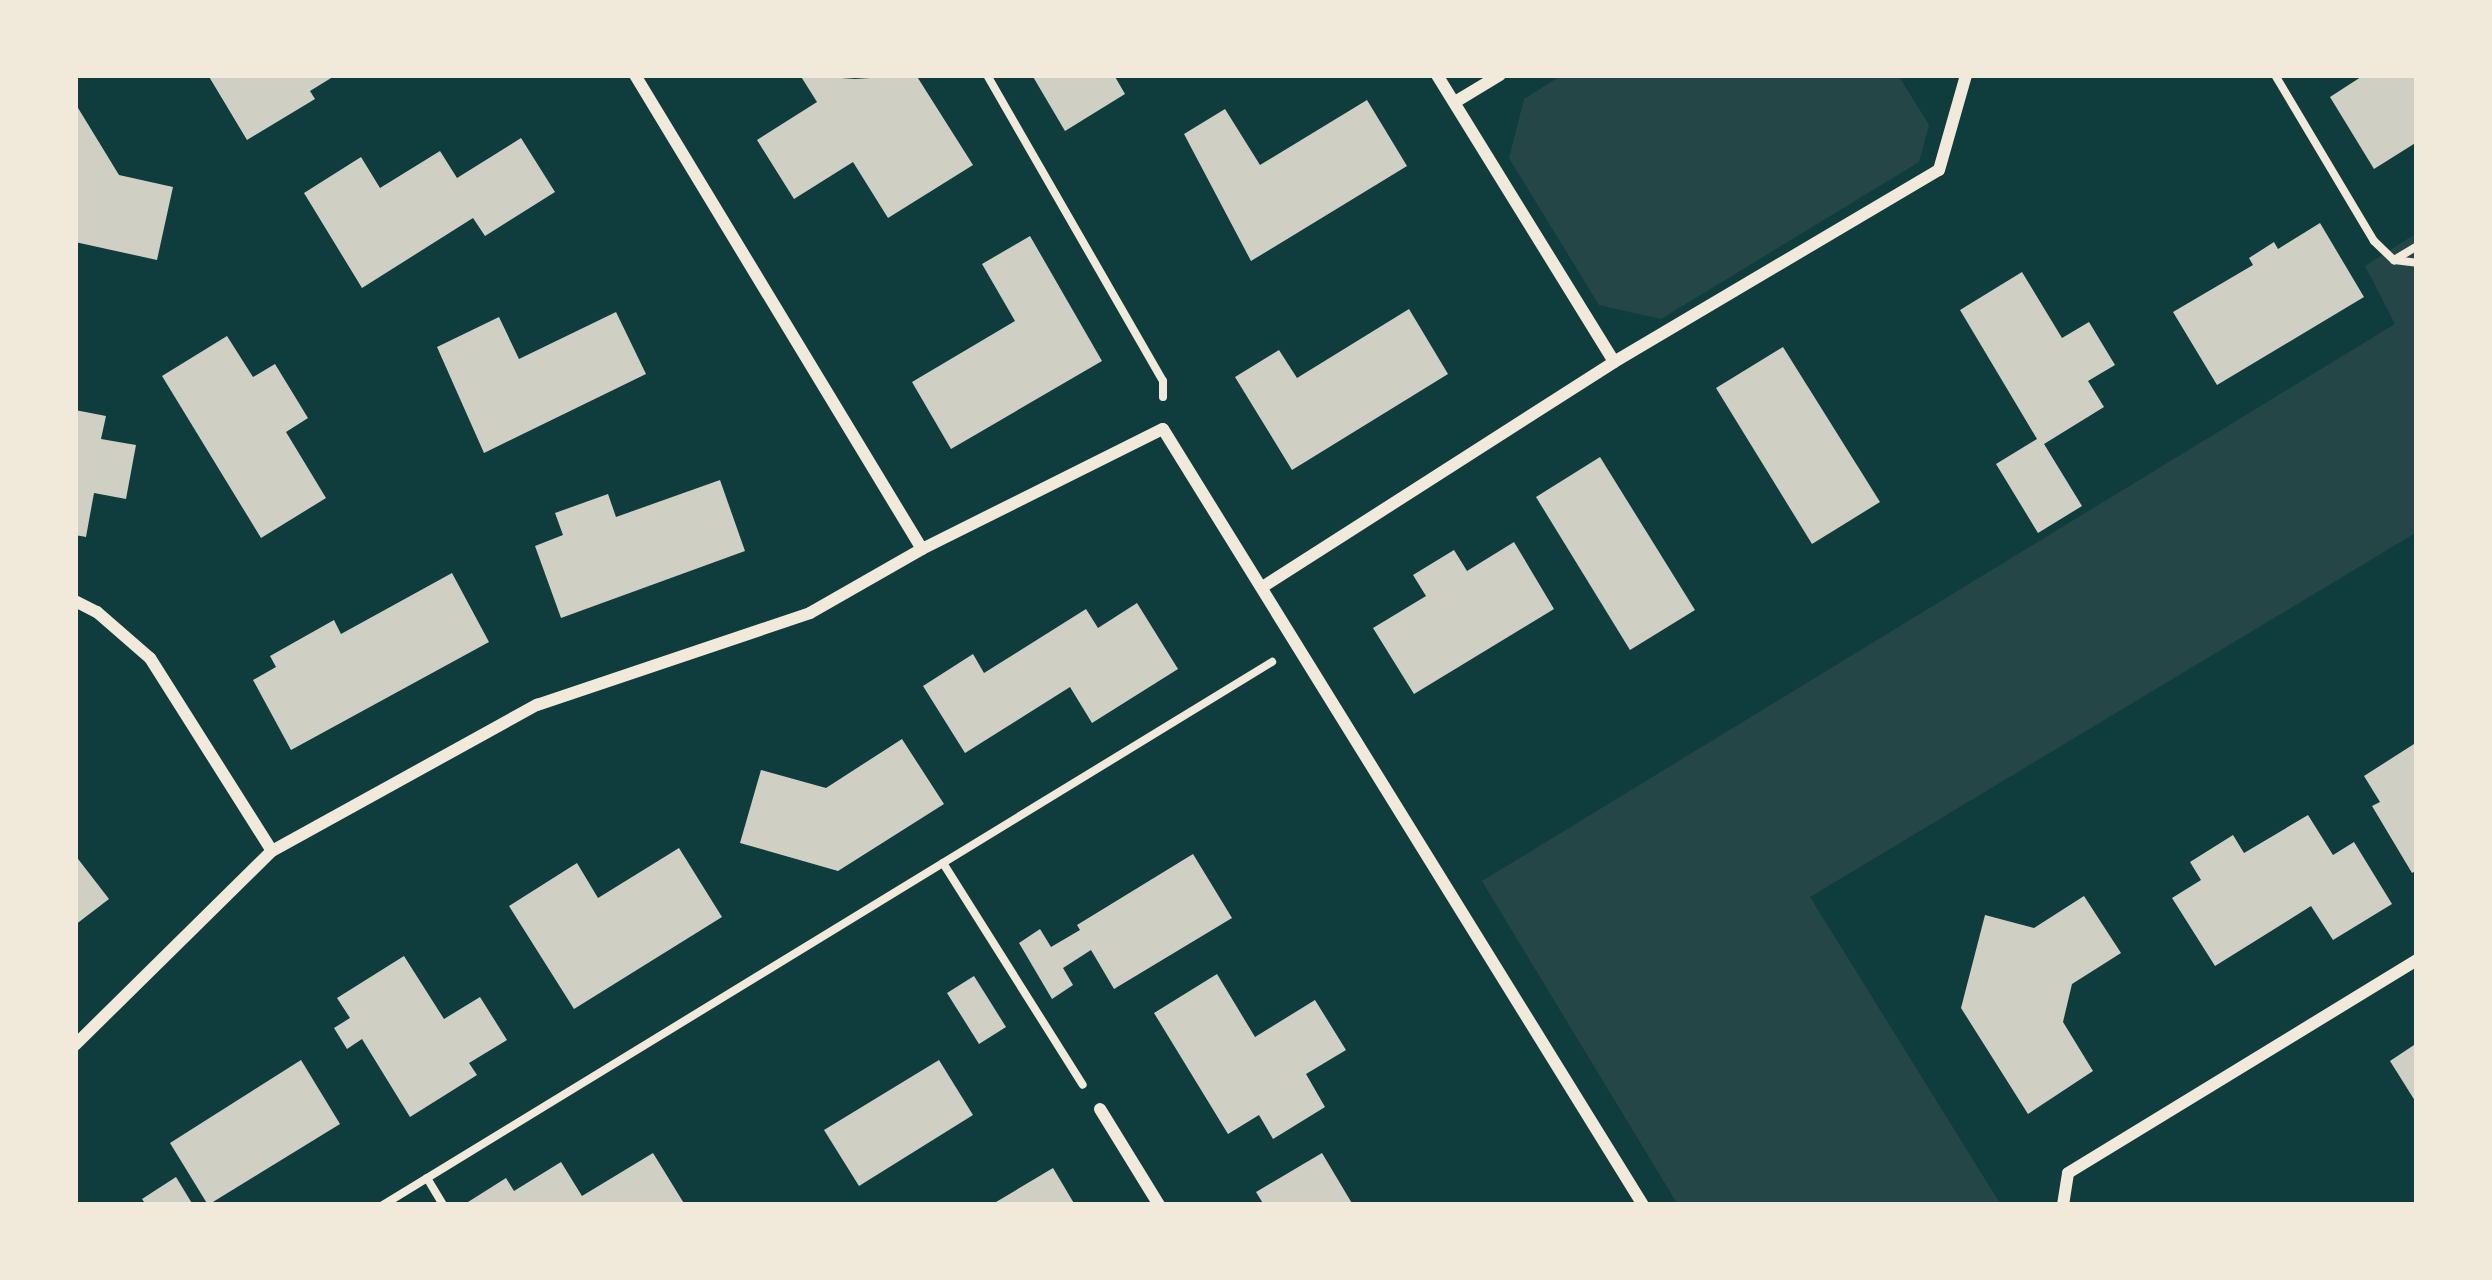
<!DOCTYPE html>
<html>
<head>
<meta charset="utf-8">
<style>
  body { margin:0 }
  #map { position:relative; width:2492px; height:1280px; overflow:hidden; background:#0f3d3e; font-family:"Source Serif 4",serif }
  div>[style] { position:absolute }
  [style*='--x'] { left:calc(var(--x)*1px); top:calc(var(--y)*1px); width:calc(var(--w)*1px); rotate:calc(var(--a)*1deg) }
  .green>* { inset:0; background:#244646 }
  .building>* { inset:0; background:#cfcfc3 }
  .path>* { height:8px; margin:-4px; padding:0 4px; transform-origin:4px; border-radius:4px; background:#f1e9da }
  .minor>* { height:12px; margin:-6px; padding:0 6px; transform-origin:6px; border-radius:6px; background:#f1e9da }
  span { translate:-50% -50%; white-space:nowrap; text-align:center; line-height:1.15; -webkit-text-stroke:12px #f1e9da; paint-order:stroke }
  .frame { position:absolute; inset:0; border:78px solid #f1e9da; pointer-events:none }
</style>
</head>
<body>
<div id="map">
  <div class="green">
    <i style="clip-path:polygon(1562px 75px,1898px 75px,1929px 125px,1919px 162px,1661px 319px,1599px 305px,1509px 158px,1524px 99px)"></i>
    <i style="clip-path:polygon(2417px 233px,2417px 532px,1810px 897px,2001px 1205px,1678px 1205px,1482px 881px,2395px 324px,2365px 266px)"></i>
  </div>
  <div class="building">
    <i style="clip-path:polygon(208px 75px,336px 75px,310px 91px,315px 99px,247px 140px)"></i>
    <i style="clip-path:polygon(800px 75px,855px 79px,916px 75px,973px 165px,888px 218px,853px 162px,794px 199px,757px 140px,817px 102px)"></i>
    <i style="clip-path:polygon(1032px 75px,1114px 75px,1125px 94px,1065px 131px)"></i>
    <i style="clip-path:polygon(2364px 75px,2417px 75px,2417px 142px,2374px 169px,2330px 97px)"></i>
    <i style="clip-path:polygon(1367px 100px,1407px 166px,1251px 261px,1184px 134px,1225px 109px,1260px 165px)"></i>
    <i style="clip-path:polygon(75px 103px,119px 175px,173px 187px,157px 260px,75px 242px)"></i>
    <i style="clip-path:polygon(521px 138px,555px 192px,485px 236px,473px 218px,362px 288px,304px 193px,361px 157px,380px 188px,440px 151px,457px 178px)"></i>
    <i style="clip-path:polygon(2320px 223px,2364px 297px,2217px 385px,2173px 312px,2253px 265px,2249px 258px,2274px 242px,2278px 249px)"></i>
    <i style="clip-path:polygon(1030px 236px,1102px 361px,951px 449px,912px 382px,1015px 321px,982px 264px)"></i>
    <i style="clip-path:polygon(2022px 272px,2062px 338px,2089px 322px,2115px 365px,2088px 381px,2104px 407px,2044px 444px,2082px 506px,2038px 533px,1996px 464px,2037px 439px,1960px 310px)"></i>
    <i style="clip-path:polygon(1409px 309px,1448px 374px,1292px 470px,1235px 377px,1279px 350px,1297px 378px)"></i>
    <i style="clip-path:polygon(616px 312px,646px 374px,484px 453px,437px 347px,499px 317px,519px 359px)"></i>
    <i style="clip-path:polygon(227px 336px,253px 377px,275px 364px,308px 418px,286px 432px,326px 498px,261px 538px,162px 376px)"></i>
    <i style="clip-path:polygon(1783px 347px,1880px 502px,1812px 544px,1716px 388px)"></i>
    <i style="clip-path:polygon(75px 410px,106px 416px,101px 439px,136px 445px,126px 499px,94px 493px,86px 537px,75px 535px)"></i>
    <i style="clip-path:polygon(1600px 457px,1695px 610px,1630px 650px,1536px 497px)"></i>
    <i style="clip-path:polygon(720px 480px,745px 551px,561px 618px,535px 546px,563px 535px,555px 513px,608px 494px,616px 517px)"></i>
    <i style="clip-path:polygon(1514px 542px,1554px 609px,1414px 694px,1373px 628px,1426px 596px,1413px 575px,1454px 550px,1467px 571px)"></i>
    <i style="clip-path:polygon(452px 573px,489px 642px,291px 750px,253px 680px,276px 667px,270px 656px,334px 620px,341px 634px)"></i>
    <i style="clip-path:polygon(1137px 603px,1178px 669px,1092px 723px,1070px 687px,965px 753px,923px 686px,973px 654px,984px 673px,1086px 609px,1098px 628px)"></i>
    <i style="clip-path:polygon(902px 739px,944px 804px,838px 871px,740px 843px,761px 770px,826px 788px)"></i>
    <i style="clip-path:polygon(2414px 744px,2417px 870px,2412px 873px,2372px 806px,2380px 802px,2364px 776px)"></i>
    <i style="clip-path:polygon(2308px 815px,2333px 855px,2354px 842px,2392px 904px,2333px 940px,2311px 906px,2215px 966px,2172px 898px,2201px 880px,2190px 862px,2233px 835px,2244px 853px)"></i>
    <i style="clip-path:polygon(679px 848px,722px 917px,574px 1009px,509px 906px,577px 863px,598px 898px)"></i>
    <i style="clip-path:polygon(1193px 854px,1232px 918px,1114px 989px,1091px 950px,1063px 968px,1073px 985px,1052px 999px,1019px 943px,1040px 929px,1051px 947px,1080px 930px,1077px 925px)"></i>
    <i style="clip-path:polygon(75px 855px,109px 899px,75px 925px)"></i>
    <i style="clip-path:polygon(2084px 896px,2121px 953px,2072px 984px,2063px 1022px,2093px 1071px,2028px 1114px,1961px 1008px,1985px 915px,2034px 928px)"></i>
    <i style="clip-path:polygon(404px 956px,444px 1019px,480px 997px,507px 1040px,469px 1063px,477px 1075px,410px 1117px,362px 1039px,347px 1049px,334px 1028px,350px 1018px,337px 998px)"></i>
    <i style="clip-path:polygon(1217px 974px,1255px 1037px,1315px 1000px,1346px 1050px,1306px 1074px,1325px 1107px,1273px 1139px,1259px 1115px,1228px 1134px,1154px 1013px)"></i>
    <i style="clip-path:polygon(974px 976px,1006px 1027px,979px 1044px,947px 993px)"></i>
    <i style="clip-path:polygon(2417px 1043px,2417px 1104px,2390px 1061px)"></i>
    <i style="clip-path:polygon(301px 1060px,340px 1124px,208px 1205px,170px 1143px)"></i>
    <i style="clip-path:polygon(939px 1060px,973px 1115px,859px 1186px,824px 1130px)"></i>
    <i style="clip-path:polygon(653px 1153px,685px 1205px,468px 1202px,506px 1178px,514px 1191px,561px 1162px,582px 1196px)"></i>
    <i style="clip-path:polygon(1322px 1153px,1353px 1205px,1264px 1205px,1256px 1192px)"></i>
    <i style="clip-path:polygon(1053px 1168px,1075px 1205px,991px 1205px)"></i>
    <i style="clip-path:polygon(176px 1177px,193px 1205px,146px 1205px,142px 1199px)"></i>
  </div>
  <div class="path">
    <i style="--x:987;--y:75;--w:353;--a:60.1"></i>
    <i style="--x:1163;--y:381;--w:16;--a:90"></i>
    <i style="--x:2275;--y:75;--w:193;--a:59.2"></i>
    <i style="--x:2374;--y:241;--w:28;--a:44"></i>
    <i style="--x:2394;--y:260;--w:23;--a:7"></i>
    <i style="--x:2394;--y:260;--w:27;--a:-31"></i>
    <i style="--x:943;--y:863;--w:262;--a:57.8"></i>
    <i style="--x:427;--y:1178;--w:31;--a:59"></i>
    <i style="--x:383;--y:1205;--w:1042;--a:-31.42"></i>
  </div>
  <div class="minor">
    <i style="--x:635;--y:75;--w:554;--a:58.81"></i>
    <i style="--x:1437;--y:75;--w:337;--a:58.3"></i>
    <i style="--x:1455;--y:102;--w:52;--a:-31"></i>
    <i style="--x:1264;--y:586;--w:416;--a:-32.6"></i>
    <i style="--x:1614;--y:362;--w:377;--a:-30.6"></i>
    <i style="--x:1939;--y:170;--w:99;--a:-74.1"></i>
    <i style="--x:75;--y:601;--w:25;--a:27"></i>
    <i style="--x:97;--y:612;--w:70;--a:41"></i>
    <i style="--x:150;--y:658;--w:228;--a:57.7"></i>
    <i style="--x:75;--y:1045;--w:276;--a:-44.6"></i>
    <i style="--x:272;--y:851;--w:303;--a:-28.9"></i>
    <i style="--x:537;--y:705;--w:288;--a:-18.6"></i>
    <i style="--x:810;--y:613;--w:129;--a:-29.7"></i>
    <i style="--x:922;--y:549;--w:269;--a:-26.5"></i>
    <i style="--x:1163;--y:429;--w:912;--a:58.26"></i>
    <i style="--x:1100;--y:1109;--w:113;--a:58.4"></i>
    <i style="--x:2063;--y:1205;--w:32;--a:-81"></i>
    <i style="--x:2068;--y:1173;--w:409;--a:-31.4"></i>
  </div>
  <div class="frame"></div>
</div>
</body>
</html>
